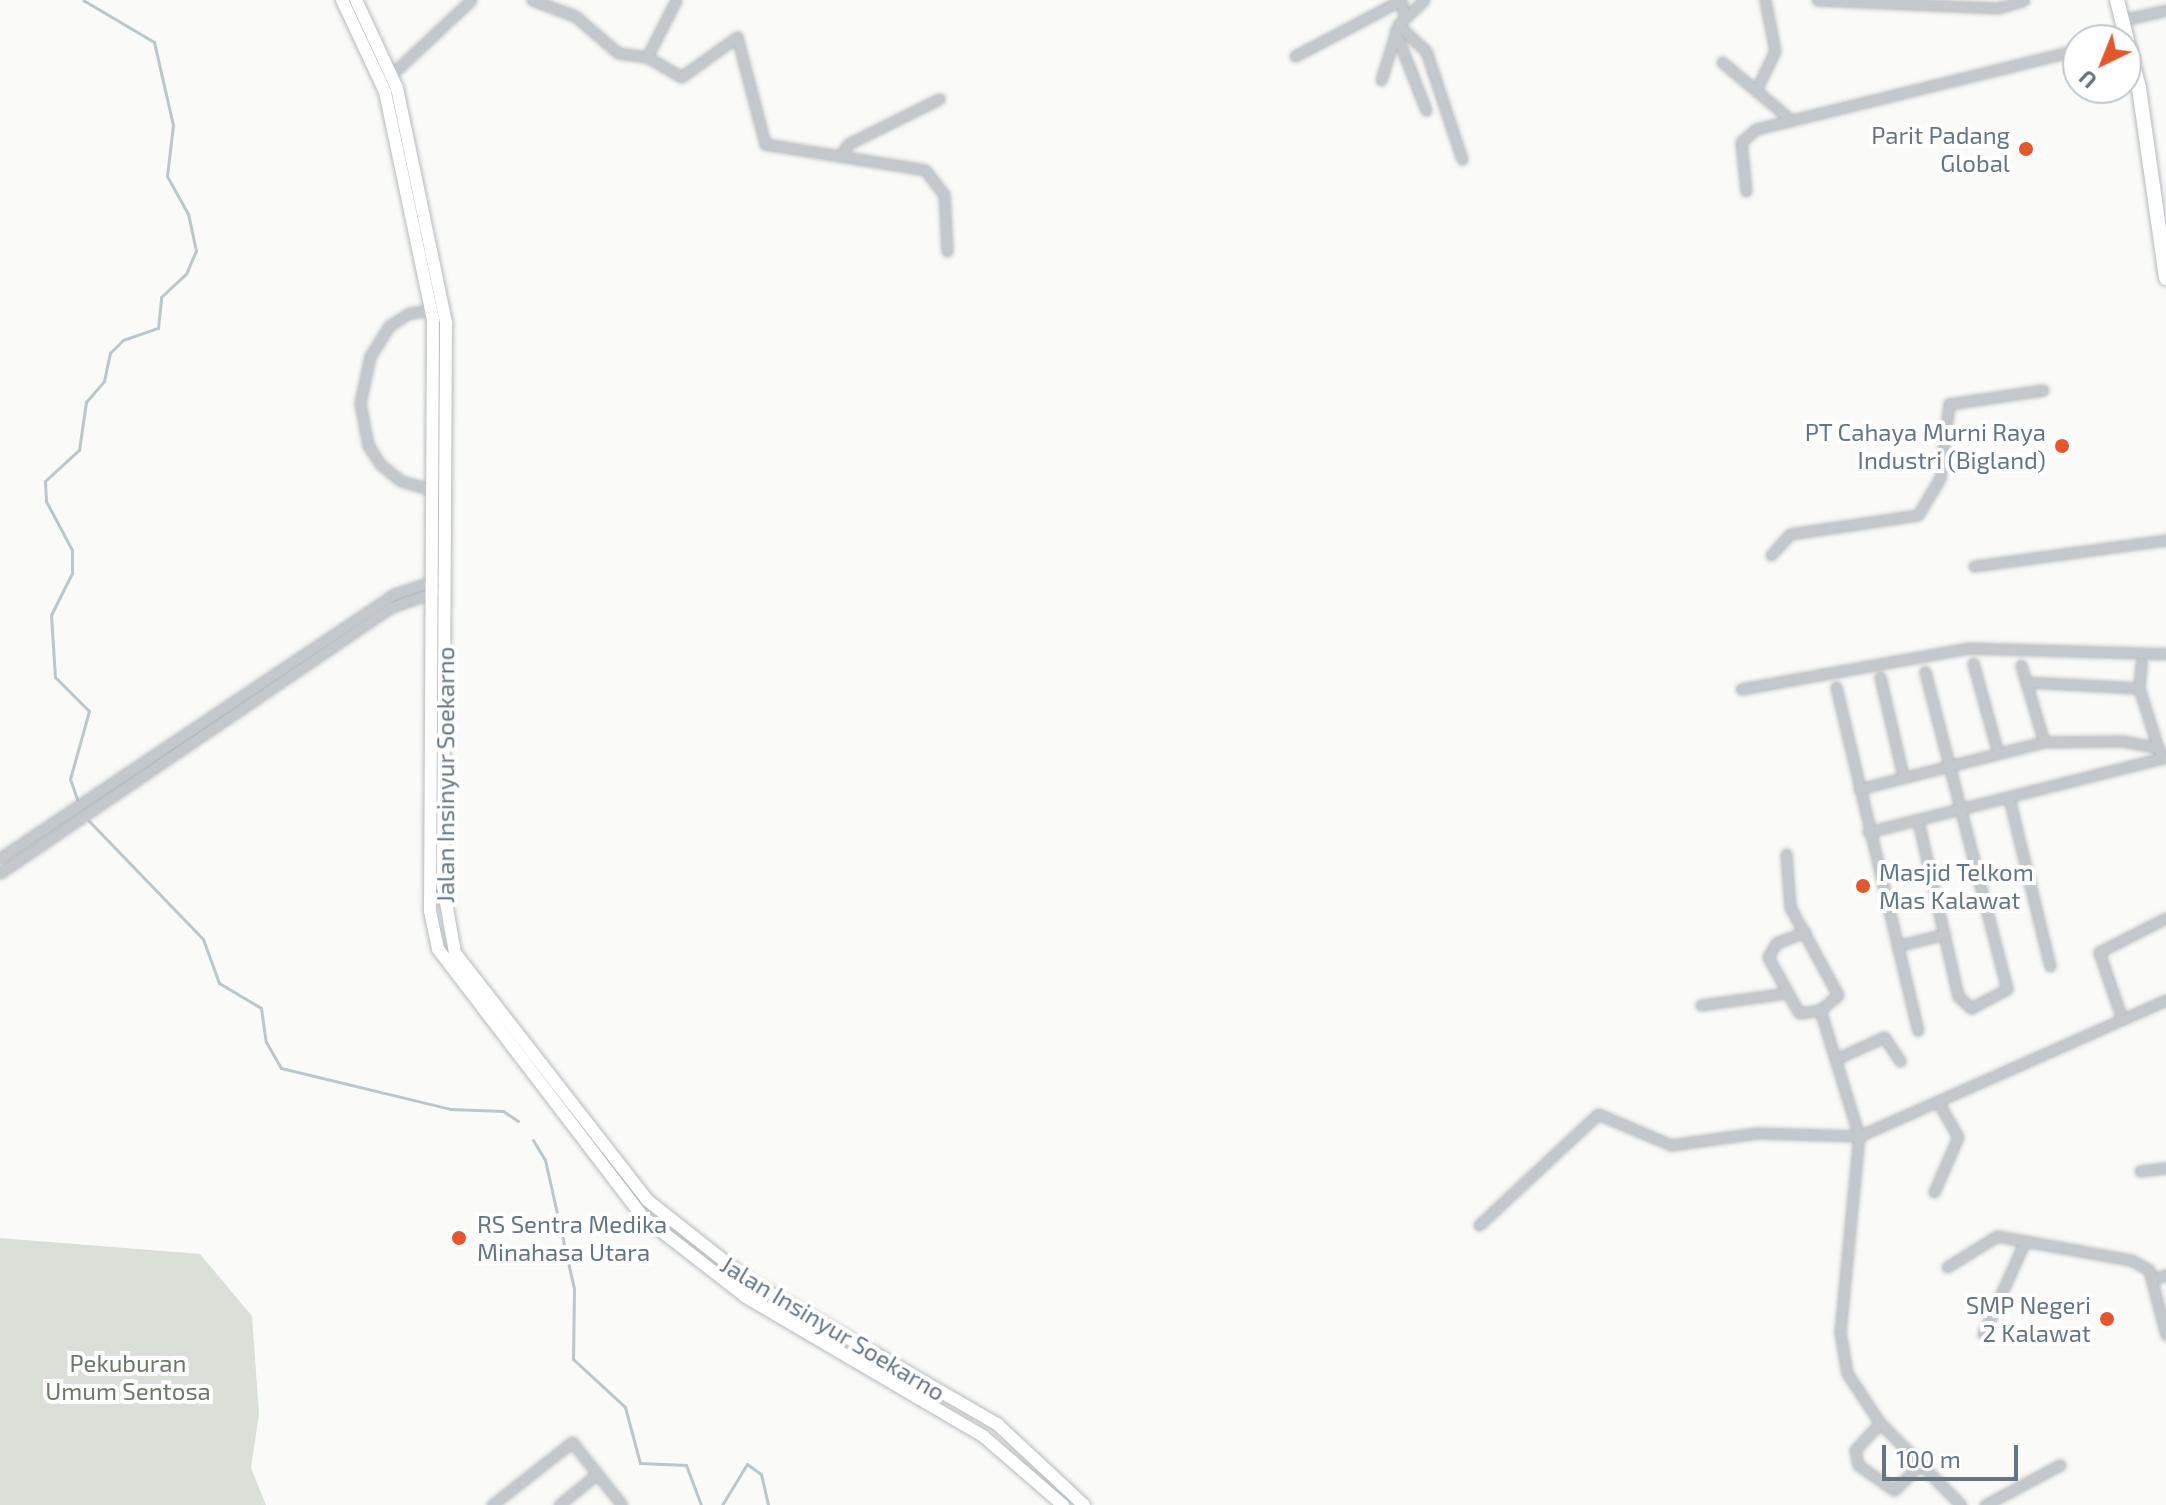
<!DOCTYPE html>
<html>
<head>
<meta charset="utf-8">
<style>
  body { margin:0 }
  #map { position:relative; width:2166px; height:1505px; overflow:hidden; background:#fafaf8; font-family:"Exo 2",sans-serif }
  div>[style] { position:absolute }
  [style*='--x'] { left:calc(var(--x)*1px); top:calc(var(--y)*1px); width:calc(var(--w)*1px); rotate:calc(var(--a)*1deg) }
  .green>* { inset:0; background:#dadfd7 }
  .stream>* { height:3px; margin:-1.5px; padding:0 1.5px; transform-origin:1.5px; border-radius:1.5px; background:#bbc7cb }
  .roads { filter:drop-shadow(0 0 2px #b5babe) drop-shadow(0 0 2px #b5babe) }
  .minor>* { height:9px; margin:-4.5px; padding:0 4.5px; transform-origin:4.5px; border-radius:4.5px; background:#c3c8cc }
  .major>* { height:12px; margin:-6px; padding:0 6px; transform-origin:6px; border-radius:6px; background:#fff }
  .highway>* { height:14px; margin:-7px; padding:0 7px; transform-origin:7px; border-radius:7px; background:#fff }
  .dots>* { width:22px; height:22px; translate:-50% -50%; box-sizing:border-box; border:4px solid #fff; border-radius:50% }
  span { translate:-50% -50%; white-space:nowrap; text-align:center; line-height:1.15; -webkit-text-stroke:8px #fff; paint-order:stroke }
  .poi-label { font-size:24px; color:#657683 }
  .right { translate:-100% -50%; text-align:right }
  .left { translate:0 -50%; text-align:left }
  .street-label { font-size:24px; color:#657683 }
  .park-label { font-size:24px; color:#687a64 }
  .north { position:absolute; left:2062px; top:24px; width:80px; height:80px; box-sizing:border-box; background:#fff; border:2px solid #c1c8cd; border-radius:50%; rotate:223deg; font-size:22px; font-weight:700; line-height:32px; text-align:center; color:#657683 }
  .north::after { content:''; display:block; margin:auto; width:28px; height:36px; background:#e4572e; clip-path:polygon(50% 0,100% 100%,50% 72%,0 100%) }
  .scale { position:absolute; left:1882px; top:1445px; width:136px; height:36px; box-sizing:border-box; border:4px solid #657683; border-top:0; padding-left:10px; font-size:24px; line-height:28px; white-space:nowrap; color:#657683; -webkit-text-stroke:6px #fff; paint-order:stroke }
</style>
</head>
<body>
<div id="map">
  <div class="green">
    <i style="clip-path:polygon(0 1238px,200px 1254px,252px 1316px,259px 1414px,251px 1468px,266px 1505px,0 1505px)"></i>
  </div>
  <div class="stream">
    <i style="--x:78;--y:802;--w:24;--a:-109"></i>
    <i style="--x:70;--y:779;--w:71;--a:-74.4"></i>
    <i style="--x:89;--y:711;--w:48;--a:-135"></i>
    <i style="--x:55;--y:677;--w:62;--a:-93.7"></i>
    <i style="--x:51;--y:615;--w:47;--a:-63.4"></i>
    <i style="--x:72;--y:573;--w:23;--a:-90"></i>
    <i style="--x:72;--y:550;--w:55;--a:-118"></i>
    <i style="--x:46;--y:501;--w:20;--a:-93"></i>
    <i style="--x:45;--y:481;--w:46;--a:-42.4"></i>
    <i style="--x:79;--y:450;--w:49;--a:-81.7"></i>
    <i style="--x:86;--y:402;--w:28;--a:-49"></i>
    <i style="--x:104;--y:381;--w:29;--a:-78"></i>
    <i style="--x:110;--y:353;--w:18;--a:-45"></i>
    <i style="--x:123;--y:340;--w:37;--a:-19"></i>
    <i style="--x:158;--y:328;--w:31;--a:-84"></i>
    <i style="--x:161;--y:297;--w:34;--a:-43"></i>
    <i style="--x:186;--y:274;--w:25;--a:-67"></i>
    <i style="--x:196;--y:251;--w:38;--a:-102"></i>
    <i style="--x:188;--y:214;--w:43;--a:-118.9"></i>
    <i style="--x:167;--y:176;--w:51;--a:-83.3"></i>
    <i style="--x:173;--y:125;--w:85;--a:-102.9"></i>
    <i style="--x:154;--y:42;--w:82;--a:-149.4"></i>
    <i style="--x:89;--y:821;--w:164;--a:46"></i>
    <i style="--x:203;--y:939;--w:47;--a:70"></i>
    <i style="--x:219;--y:983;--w:49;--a:30.8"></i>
    <i style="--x:261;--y:1008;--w:34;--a:82"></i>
    <i style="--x:266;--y:1042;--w:30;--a:60"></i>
    <i style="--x:281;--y:1068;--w:174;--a:13.6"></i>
    <i style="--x:450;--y:1109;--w:53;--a:2.2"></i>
    <i style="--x:503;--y:1111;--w:18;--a:34"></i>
    <i style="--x:533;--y:1140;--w:23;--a:59"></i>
    <i style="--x:545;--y:1160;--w:132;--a:77.3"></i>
    <i style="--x:574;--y:1289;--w:70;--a:90.8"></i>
    <i style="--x:573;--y:1359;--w:71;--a:42.7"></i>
    <i style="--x:625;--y:1407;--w:58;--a:75"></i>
    <i style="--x:640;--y:1463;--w:46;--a:2.5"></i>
    <i style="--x:686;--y:1465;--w:43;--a:69.4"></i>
    <i style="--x:722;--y:1505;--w:48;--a:-58.6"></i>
    <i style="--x:747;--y:1464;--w:17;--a:36"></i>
    <i style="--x:761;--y:1474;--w:32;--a:77"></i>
  </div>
  <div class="roads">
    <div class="minor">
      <i style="--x:532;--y:0;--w:46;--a:20.4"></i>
      <i style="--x:575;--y:16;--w:57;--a:40.7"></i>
      <i style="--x:618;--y:53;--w:29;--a:8"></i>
      <i style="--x:647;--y:57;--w:39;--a:30"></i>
      <i style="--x:681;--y:77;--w:69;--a:-35.5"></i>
      <i style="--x:737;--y:37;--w:111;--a:75.3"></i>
      <i style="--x:765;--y:144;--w:162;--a:9.2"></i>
      <i style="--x:925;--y:170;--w:31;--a:52"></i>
      <i style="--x:944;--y:194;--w:57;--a:87"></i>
      <i style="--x:1817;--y:0;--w:181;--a:2.5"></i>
      <i style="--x:1998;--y:8;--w:27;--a:-17"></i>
      <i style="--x:2123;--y:20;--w:44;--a:-13.1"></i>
      <i style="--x:1398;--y:25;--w:38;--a:43"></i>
      <i style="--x:1426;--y:51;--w:114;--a:71.6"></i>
      <i style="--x:1395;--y:31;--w:85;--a:68.6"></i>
      <i style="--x:1295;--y:56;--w:120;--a:-27.8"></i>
      <i style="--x:1401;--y:0;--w:16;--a:79"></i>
      <i style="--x:647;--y:57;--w:64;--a:-63"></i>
      <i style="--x:1722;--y:62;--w:90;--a:40"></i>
      <i style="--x:392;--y:74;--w:108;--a:-43.1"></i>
      <i style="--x:1381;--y:80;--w:58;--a:-72.8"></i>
      <i style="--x:1398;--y:25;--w:36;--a:-44"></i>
      <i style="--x:1757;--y:88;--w:41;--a:-64.1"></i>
      <i style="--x:1775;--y:51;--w:52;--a:-101.1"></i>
      <i style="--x:840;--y:156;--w:14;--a:-56"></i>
      <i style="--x:848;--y:144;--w:102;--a:-26.3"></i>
      <i style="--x:1746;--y:191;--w:49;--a:-95.8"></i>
      <i style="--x:1741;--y:142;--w:20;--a:-41"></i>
      <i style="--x:1756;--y:129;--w:332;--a:-13.8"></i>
      <i style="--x:431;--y:310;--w:22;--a:172"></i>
      <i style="--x:409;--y:313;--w:24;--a:147"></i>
      <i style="--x:389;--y:326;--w:36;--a:122"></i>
      <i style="--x:370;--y:356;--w:48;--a:102"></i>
      <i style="--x:360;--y:403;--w:43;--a:79.2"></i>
      <i style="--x:368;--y:445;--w:22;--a:58"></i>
      <i style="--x:380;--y:464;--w:27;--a:39"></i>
      <i style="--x:401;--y:481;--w:33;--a:16"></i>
      <i style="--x:1771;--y:555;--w:28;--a:-48"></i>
      <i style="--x:1790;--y:534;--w:129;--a:-8.4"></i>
      <i style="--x:1918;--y:515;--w:43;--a:-59.3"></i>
      <i style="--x:1940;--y:478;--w:75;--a:-83.1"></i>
      <i style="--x:1949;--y:404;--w:95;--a:-8.5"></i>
      <i style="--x:1974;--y:566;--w:194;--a:-7.7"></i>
      <i style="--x:1973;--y:663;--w:93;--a:74.5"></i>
      <i style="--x:2021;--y:665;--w:18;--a:74"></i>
      <i style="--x:1880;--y:677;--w:102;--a:76.9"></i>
      <i style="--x:1836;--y:687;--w:353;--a:76.6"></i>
      <i style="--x:2139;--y:688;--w:25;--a:-85"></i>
      <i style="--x:1741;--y:689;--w:232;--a:-10.2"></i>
      <i style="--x:1969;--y:648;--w:197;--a:1.7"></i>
      <i style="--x:2044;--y:742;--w:63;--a:-106.7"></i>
      <i style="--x:2026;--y:682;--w:113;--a:3"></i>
      <i style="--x:2139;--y:688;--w:63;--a:72.4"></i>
      <i style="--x:1859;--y:789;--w:191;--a:-14.3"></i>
      <i style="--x:2044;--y:742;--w:79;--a:-0.7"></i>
      <i style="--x:2123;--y:741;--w:36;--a:11"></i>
      <i style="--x:2158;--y:748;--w:11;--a:68"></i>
      <i style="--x:2009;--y:798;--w:173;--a:76.3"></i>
      <i style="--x:1918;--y:821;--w:180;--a:77.1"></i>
      <i style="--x:1958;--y:996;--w:18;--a:43"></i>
      <i style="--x:1971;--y:1008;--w:41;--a:-27.8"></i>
      <i style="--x:2007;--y:989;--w:328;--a:-104.5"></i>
      <i style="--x:1868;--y:832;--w:307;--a:-14.1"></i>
      <i style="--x:1786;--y:854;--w:53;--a:85.7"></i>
      <i style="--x:1790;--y:907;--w:100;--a:61.4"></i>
      <i style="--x:1838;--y:995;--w:23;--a:140"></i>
      <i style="--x:0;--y:858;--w:474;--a:-33.8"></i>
      <i style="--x:394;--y:594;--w:45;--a:-18"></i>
      <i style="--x:0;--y:873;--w:474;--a:-34.2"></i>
      <i style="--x:392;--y:607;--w:48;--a:-19.6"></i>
      <i style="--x:1897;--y:946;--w:49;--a:-14.3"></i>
      <i style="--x:1701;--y:1005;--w:86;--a:-8"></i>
      <i style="--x:2121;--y:1016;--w:68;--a:-109"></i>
      <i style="--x:2099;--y:952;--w:75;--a:-26.9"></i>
      <i style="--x:1838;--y:1058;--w:51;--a:-24.5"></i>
      <i style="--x:1884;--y:1037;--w:29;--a:56"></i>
      <i style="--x:2140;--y:1171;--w:26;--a:-7"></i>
      <i style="--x:1934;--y:1192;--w:60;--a:-66.4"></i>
      <i style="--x:1958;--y:1137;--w:40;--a:-119.7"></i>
      <i style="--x:1479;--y:1225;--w:163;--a:-43"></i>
      <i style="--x:1598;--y:1114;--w:79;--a:23"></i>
      <i style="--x:1671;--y:1145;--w:87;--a:-7.9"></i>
      <i style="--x:1757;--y:1133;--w:102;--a:1.7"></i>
      <i style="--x:1859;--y:1136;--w:132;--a:-107.2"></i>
      <i style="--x:1820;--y:1010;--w:21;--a:172"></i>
      <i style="--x:1799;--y:1013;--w:64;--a:-119"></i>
      <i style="--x:1768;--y:957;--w:16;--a:-60"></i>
      <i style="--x:1776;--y:943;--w:31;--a:-21"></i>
      <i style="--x:1947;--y:1267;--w:59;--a:-31.8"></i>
      <i style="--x:1997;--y:1236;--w:136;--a:10.2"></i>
      <i style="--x:2131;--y:1260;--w:21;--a:29"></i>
      <i style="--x:2149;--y:1270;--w:67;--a:75.3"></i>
      <i style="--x:2152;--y:1279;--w:15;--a:-16"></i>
      <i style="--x:1983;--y:1334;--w:102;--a:-65.7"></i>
      <i style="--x:1880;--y:1423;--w:37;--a:133"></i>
      <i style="--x:1855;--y:1450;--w:15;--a:79"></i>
      <i style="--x:1858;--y:1465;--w:44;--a:34.8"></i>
      <i style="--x:1894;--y:1490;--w:37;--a:-44"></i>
      <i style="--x:492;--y:1505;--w:102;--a:-38.2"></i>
      <i style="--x:572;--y:1442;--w:80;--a:51.6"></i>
      <i style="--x:559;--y:1505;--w:49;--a:-39.2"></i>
      <i style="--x:1961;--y:1505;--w:115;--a:-134.6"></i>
      <i style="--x:1880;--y:1423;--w:60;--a:-123.4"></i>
      <i style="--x:1847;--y:1373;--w:42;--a:-99.7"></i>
      <i style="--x:1840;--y:1332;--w:197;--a:-84.5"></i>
      <i style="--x:1859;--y:1136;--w:336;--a:-23.9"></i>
      <i style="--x:1985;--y:1505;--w:85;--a:-28.1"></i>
    </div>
    <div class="major">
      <i style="--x:342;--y:0;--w:102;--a:64.9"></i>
      <i style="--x:385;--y:92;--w:233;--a:78.1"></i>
      <i style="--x:433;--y:320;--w:591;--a:90.29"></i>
      <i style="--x:430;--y:911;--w:39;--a:78"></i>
      <i style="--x:438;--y:949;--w:337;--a:52.6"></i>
      <i style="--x:643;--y:1217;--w:130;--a:37.8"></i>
      <i style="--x:746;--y:1297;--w:275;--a:30.4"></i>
      <i style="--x:983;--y:1436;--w:106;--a:40.8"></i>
      <i style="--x:356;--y:0;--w:97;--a:65"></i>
      <i style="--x:397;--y:88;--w:240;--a:78.2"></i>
      <i style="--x:446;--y:323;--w:563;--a:90.31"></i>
      <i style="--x:443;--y:886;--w:68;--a:79.8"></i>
      <i style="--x:455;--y:953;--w:313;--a:52.1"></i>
      <i style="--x:647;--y:1200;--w:132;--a:38.3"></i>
      <i style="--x:751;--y:1282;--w:284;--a:30"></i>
      <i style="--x:997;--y:1424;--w:119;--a:43"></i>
    </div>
    <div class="highway">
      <i style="--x:2117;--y:0;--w:91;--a:76"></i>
      <i style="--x:2139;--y:88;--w:192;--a:81.9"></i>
    </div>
  </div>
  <div class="dots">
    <i style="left:2026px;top:149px;background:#e4572e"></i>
    <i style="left:2062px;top:446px;background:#e4572e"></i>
    <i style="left:1863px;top:886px;background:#e4572e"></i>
    <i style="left:459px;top:1238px;background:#e4572e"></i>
    <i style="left:2107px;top:1319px;background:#e4572e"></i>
  </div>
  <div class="poi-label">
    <span class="right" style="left:2010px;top:149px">Parit Padang<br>Global</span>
    <span class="right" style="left:2046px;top:446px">PT Cahaya Murni Raya<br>Industri (Bigland)</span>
    <span class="left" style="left:1879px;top:886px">Masjid Telkom<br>Mas Kalawat</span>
    <span class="left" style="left:477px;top:1238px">RS Sentra Medika<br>Minahasa Utara</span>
    <span class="right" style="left:2091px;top:1319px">SMP Negeri<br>2 Kalawat</span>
  </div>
  <div class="street-label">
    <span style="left:445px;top:775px;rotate:-90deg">Jalan Insinyur Soekarno</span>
    <span style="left:833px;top:1328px;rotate:31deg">Jalan Insinyur Soekarno</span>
  </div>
  <div class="park-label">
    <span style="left:128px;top:1377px">Pekuburan<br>Umum Sentosa</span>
  </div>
  <div class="north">U</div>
  <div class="scale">100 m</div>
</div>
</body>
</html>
